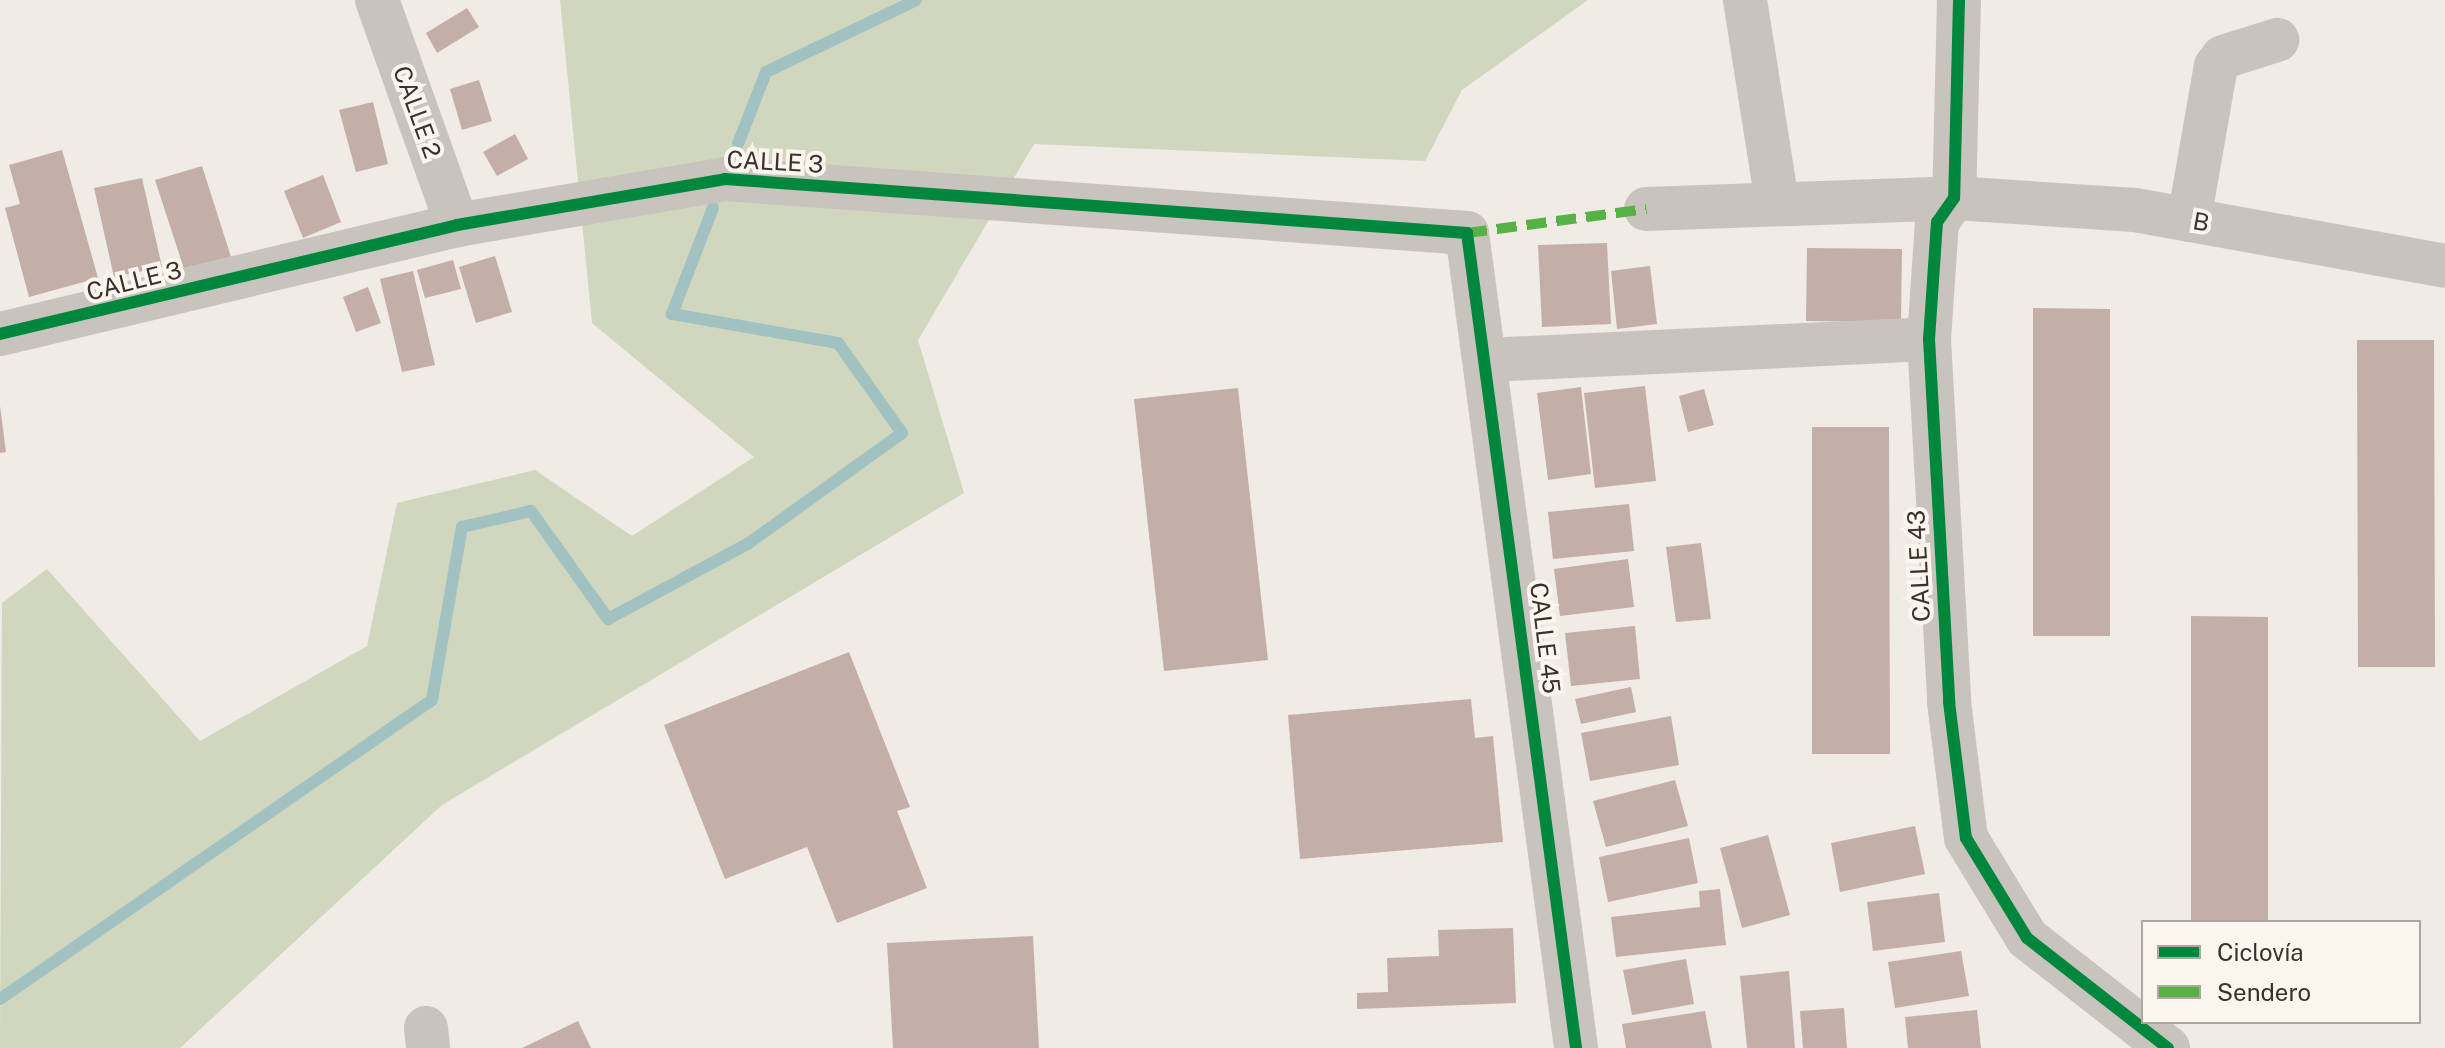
<!DOCTYPE html>
<html>
<head>
<meta charset="utf-8">
<style>
  body { margin:0 }
  #map { position:relative; width:2445px; height:1048px; overflow:hidden; background:#f0ebe5; font-family:"Public Sans",sans-serif }
  div>[style] { position:absolute }
  [style*='--x'] { left:calc(var(--x)*1px); top:calc(var(--y)*1px); width:calc(var(--w)*1px); rotate:calc(var(--a)*1deg) }
  .green>* { inset:0; background:#d1d6bf }
  .stream>* { height:12px; margin:-6px; padding:0 6px; transform-origin:6px; border-radius:6px; background:#a1c2c1 }
  .building>* { inset:0; background:#c3afa7 }
  .minor>* { height:44px; margin:-22px; padding:0 22px; transform-origin:22px; border-radius:22px; background:#c9c3be }
  .quiet>* { height:10px; margin-top:-5px; transform-origin:0; background:repeating-linear-gradient(90deg,#57b246 0 20px,transparent 0 30px) }
  .cycleway>* { height:12px; margin:-6px; padding:0 6px; transform-origin:6px; border-radius:6px; background:#00873e }
  span { translate:-50% -50%; white-space:nowrap; text-align:center; line-height:1.15; -webkit-text-stroke:8px #fbf5ee; paint-order:stroke }
  .street-label { font-size:24px; color:#3b302b }
  .legend { position:absolute; left:2141px; top:920px; width:280px; height:104px; box-sizing:border-box; background:#fbf5ee; border:2px solid #aea6a0; margin:0; padding:10px 14px; list-style:none; font-size:24px; color:#3b302b }
  .legend li { display:flex; align-items:center; gap:16px; height:40px }
  .legend b { width:40px; border:2px solid #aea6a0 }
</style>
</head>
<body>
<div id="map">
  <div class="green">
    <i style="clip-path:polygon(560px 0,1588px 0,1462px 90px,1425px 161px,1034px 144px,918px 340px,964px 493px,442px 805px,180px 1048px,0 1048px,2px 603px,47px 569px,200px 741px,367px 646px,397px 503px,535px 470px,632px 536px,754px 457px,592px 323px)"></i>
  </div>
  <div class="stream">
    <i style="--x:738;--y:144;--w:77;--a:-68.7"></i>
    <i style="--x:766;--y:72;--w:166;--a:-25.6"></i>
    <i style="--x:0;--y:999;--w:525;--a:-34.69"></i>
    <i style="--x:432;--y:700;--w:176;--a:-80.2"></i>
    <i style="--x:462;--y:527;--w:71;--a:-13.1"></i>
    <i style="--x:531;--y:511;--w:133;--a:54.5"></i>
    <i style="--x:608;--y:619;--w:160;--a:-28.3"></i>
    <i style="--x:749;--y:543;--w:188;--a:-35.7"></i>
    <i style="--x:902;--y:433;--w:110;--a:-125.4"></i>
    <i style="--x:838;--y:343;--w:169;--a:-170.1"></i>
    <i style="--x:672;--y:314;--w:114;--a:-68.9"></i>
  </div>
  <div class="building">
    <i style="clip-path:polygon(467px 8px,479px 27px,437px 53px,426px 33px)"></i>
    <i style="clip-path:polygon(479px 80px,492px 121px,462px 130px,450px 89px)"></i>
    <i style="clip-path:polygon(373px 102px,388px 164px,356px 172px,339px 110px)"></i>
    <i style="clip-path:polygon(515px 134px,528px 159px,497px 176px,483px 152px)"></i>
    <i style="clip-path:polygon(62px 150px,98px 278px,29px 297px,5px 208px,20px 204px,9px 165px)"></i>
    <i style="clip-path:polygon(202px 166px,232px 260px,186px 275px,155px 180px)"></i>
    <i style="clip-path:polygon(323px 175px,341px 222px,303px 238px,284px 191px)"></i>
    <i style="clip-path:polygon(142px 178px,162px 267px,114px 277px,94px 188px)"></i>
    <i style="clip-path:polygon(1607px 243px,1611px 324px,1542px 327px,1538px 245px)"></i>
    <i style="clip-path:polygon(1807px 248px,1902px 249px,1901px 322px,1806px 321px)"></i>
    <i style="clip-path:polygon(495px 256px,512px 312px,476px 323px,459px 267px)"></i>
    <i style="clip-path:polygon(453px 260px,461px 289px,425px 298px,417px 270px)"></i>
    <i style="clip-path:polygon(1650px 266px,1657px 324px,1617px 329px,1611px 271px)"></i>
    <i style="clip-path:polygon(413px 271px,435px 365px,402px 372px,380px 279px)"></i>
    <i style="clip-path:polygon(368px 287px,381px 323px,356px 332px,343px 297px)"></i>
    <i style="clip-path:polygon(2033px 308px,2110px 309px,2110px 636px,2033px 636px)"></i>
    <i style="clip-path:polygon(2357px 340px,2434px 340px,2435px 667px,2358px 667px)"></i>
    <i style="clip-path:polygon(1645px 386px,1656px 481px,1595px 488px,1584px 393px)"></i>
    <i style="clip-path:polygon(1581px 387px,1591px 474px,1548px 480px,1537px 393px)"></i>
    <i style="clip-path:polygon(1238px 388px,1268px 660px,1164px 671px,1134px 399px)"></i>
    <i style="clip-path:polygon(1704px 389px,1714px 425px,1688px 432px,1679px 396px)"></i>
    <i style="clip-path:polygon(0 406px,6px 452px,0 453px)"></i>
    <i style="clip-path:polygon(1812px 427px,1889px 427px,1890px 754px,1812px 754px)"></i>
    <i style="clip-path:polygon(1629px 504px,1634px 551px,1553px 559px,1548px 512px)"></i>
    <i style="clip-path:polygon(1701px 543px,1711px 619px,1676px 622px,1666px 547px)"></i>
    <i style="clip-path:polygon(1628px 559px,1634px 607px,1560px 616px,1554px 569px)"></i>
    <i style="clip-path:polygon(2191px 616px,2268px 617px,2268px 922px,2191px 922px)"></i>
    <i style="clip-path:polygon(1635px 626px,1640px 679px,1571px 686px,1565px 633px)"></i>
    <i style="clip-path:polygon(849px 652px,910px 807px,897px 811px,927px 888px,837px 923px,807px 847px,725px 879px,664px 725px)"></i>
    <i style="clip-path:polygon(1631px 687px,1636px 712px,1581px 724px,1575px 699px)"></i>
    <i style="clip-path:polygon(1471px 699px,1475px 738px,1493px 736px,1503px 842px,1300px 859px,1288px 715px)"></i>
    <i style="clip-path:polygon(1671px 716px,1679px 765px,1590px 781px,1581px 733px)"></i>
    <i style="clip-path:polygon(1675px 780px,1688px 826px,1606px 847px,1593px 801px)"></i>
    <i style="clip-path:polygon(1915px 826px,1925px 874px,1840px 892px,1831px 843px)"></i>
    <i style="clip-path:polygon(1768px 835px,1790px 915px,1742px 928px,1720px 848px)"></i>
    <i style="clip-path:polygon(1689px 838px,1698px 883px,1608px 902px,1599px 857px)"></i>
    <i style="clip-path:polygon(1720px 889px,1726px 945px,1616px 957px,1611px 917px,1700px 907px,1699px 891px)"></i>
    <i style="clip-path:polygon(1939px 893px,1945px 942px,1873px 951px,1867px 902px)"></i>
    <i style="clip-path:polygon(1513px 928px,1516px 1003px,1357px 1009px,1357px 993px,1388px 992px,1387px 958px,1439px 956px,1438px 930px)"></i>
    <i style="clip-path:polygon(1033px 936px,1039px 1048px,893px 1048px,887px 943px)"></i>
    <i style="clip-path:polygon(1961px 951px,1969px 996px,1895px 1008px,1888px 962px)"></i>
    <i style="clip-path:polygon(1686px 959px,1694px 1004px,1632px 1015px,1623px 970px)"></i>
    <i style="clip-path:polygon(1789px 971px,1795px 1048px,1747px 1048px,1740px 976px)"></i>
    <i style="clip-path:polygon(1844px 1008px,1847px 1048px,1803px 1048px,1800px 1011px)"></i>
    <i style="clip-path:polygon(1977px 1010px,1981px 1048px,1908px 1048px,1905px 1017px)"></i>
    <i style="clip-path:polygon(1705px 1011px,1712px 1048px,1626px 1048px,1622px 1024px)"></i>
    <i style="clip-path:polygon(578px 1021px,591px 1048px,522px 1048px)"></i>
  </div>
  <div class="minor">
    <i style="--x:377;--y:0;--w:239;--a:70.4"></i>
    <i style="--x:1745;--y:0;--w:204;--a:81"></i>
    <i style="--x:1959;--y:0;--w:198;--a:91.4"></i>
    <i style="--x:1954;--y:198;--w:29;--a:125"></i>
    <i style="--x:1937;--y:222;--w:117;--a:93.9"></i>
    <i style="--x:1929;--y:339;--w:364;--a:86.8"></i>
    <i style="--x:1949;--y:702;--w:137;--a:82.9"></i>
    <i style="--x:1966;--y:838;--w:117;--a:58.6"></i>
    <i style="--x:2027;--y:938;--w:179;--a:38"></i>
    <i style="--x:1646;--y:209;--w:308;--a:-2"></i>
    <i style="--x:1954;--y:198;--w:181;--a:3.8"></i>
    <i style="--x:2135;--y:210;--w:315;--a:10.2"></i>
    <i style="--x:2189;--y:220;--w:156;--a:-80.1"></i>
    <i style="--x:2216;--y:66;--w:11;--a:-52"></i>
    <i style="--x:2223;--y:57;--w:57;--a:-17.5"></i>
    <i style="--x:0;--y:334;--w:470;--a:-13.4"></i>
    <i style="--x:457;--y:225;--w:272;--a:-9.7"></i>
    <i style="--x:725;--y:179;--w:744;--a:4.16"></i>
    <i style="--x:1467;--y:233;--w:822;--a:82.38"></i>
    <i style="--x:1486;--y:360;--w:443;--a:-2.7"></i>
    <i style="--x:426;--y:1028;--w:20;--a:84"></i>
  </div>
  <div class="quiet">
    <i style="--x:1467;--y:233;--w:181;--a:-7.6"></i>
  </div>
  <div class="cycleway">
    <i style="--x:1959;--y:0;--w:198;--a:91.4"></i>
    <i style="--x:1954;--y:198;--w:29;--a:125"></i>
    <i style="--x:1937;--y:222;--w:117;--a:93.9"></i>
    <i style="--x:1929;--y:339;--w:364;--a:86.8"></i>
    <i style="--x:1949;--y:702;--w:137;--a:82.9"></i>
    <i style="--x:1966;--y:838;--w:117;--a:58.6"></i>
    <i style="--x:2027;--y:938;--w:179;--a:38"></i>
    <i style="--x:0;--y:334;--w:470;--a:-13.4"></i>
    <i style="--x:457;--y:225;--w:272;--a:-9.7"></i>
    <i style="--x:725;--y:179;--w:744;--a:4.16"></i>
    <i style="--x:1467;--y:233;--w:822;--a:82.38"></i>
  </div>
  <div class="street-label">
    <span style="left:417px;top:112px;rotate:70deg">CALLE 2</span>
    <span style="left:775px;top:162px;rotate:3deg">CALLE 3</span>
    <span style="left:2201px;top:222px;rotate:10deg">B</span>
    <span style="left:134px;top:281px;rotate:-14deg">CALLE 3</span>
    <span style="left:1919px;top:566px;rotate:-93deg">CALLE 43</span>
    <span style="left:1545px;top:638px;rotate:83deg">CALLE 45</span>
  </div>
  <ul class="legend">
  <li><b style="height:10px;background:#00873e"></b>Ciclovía</li>
  <li><b style="height:10px;background:#57b246"></b>Sendero</li>
  </ul>
</div>
</body>
</html>
